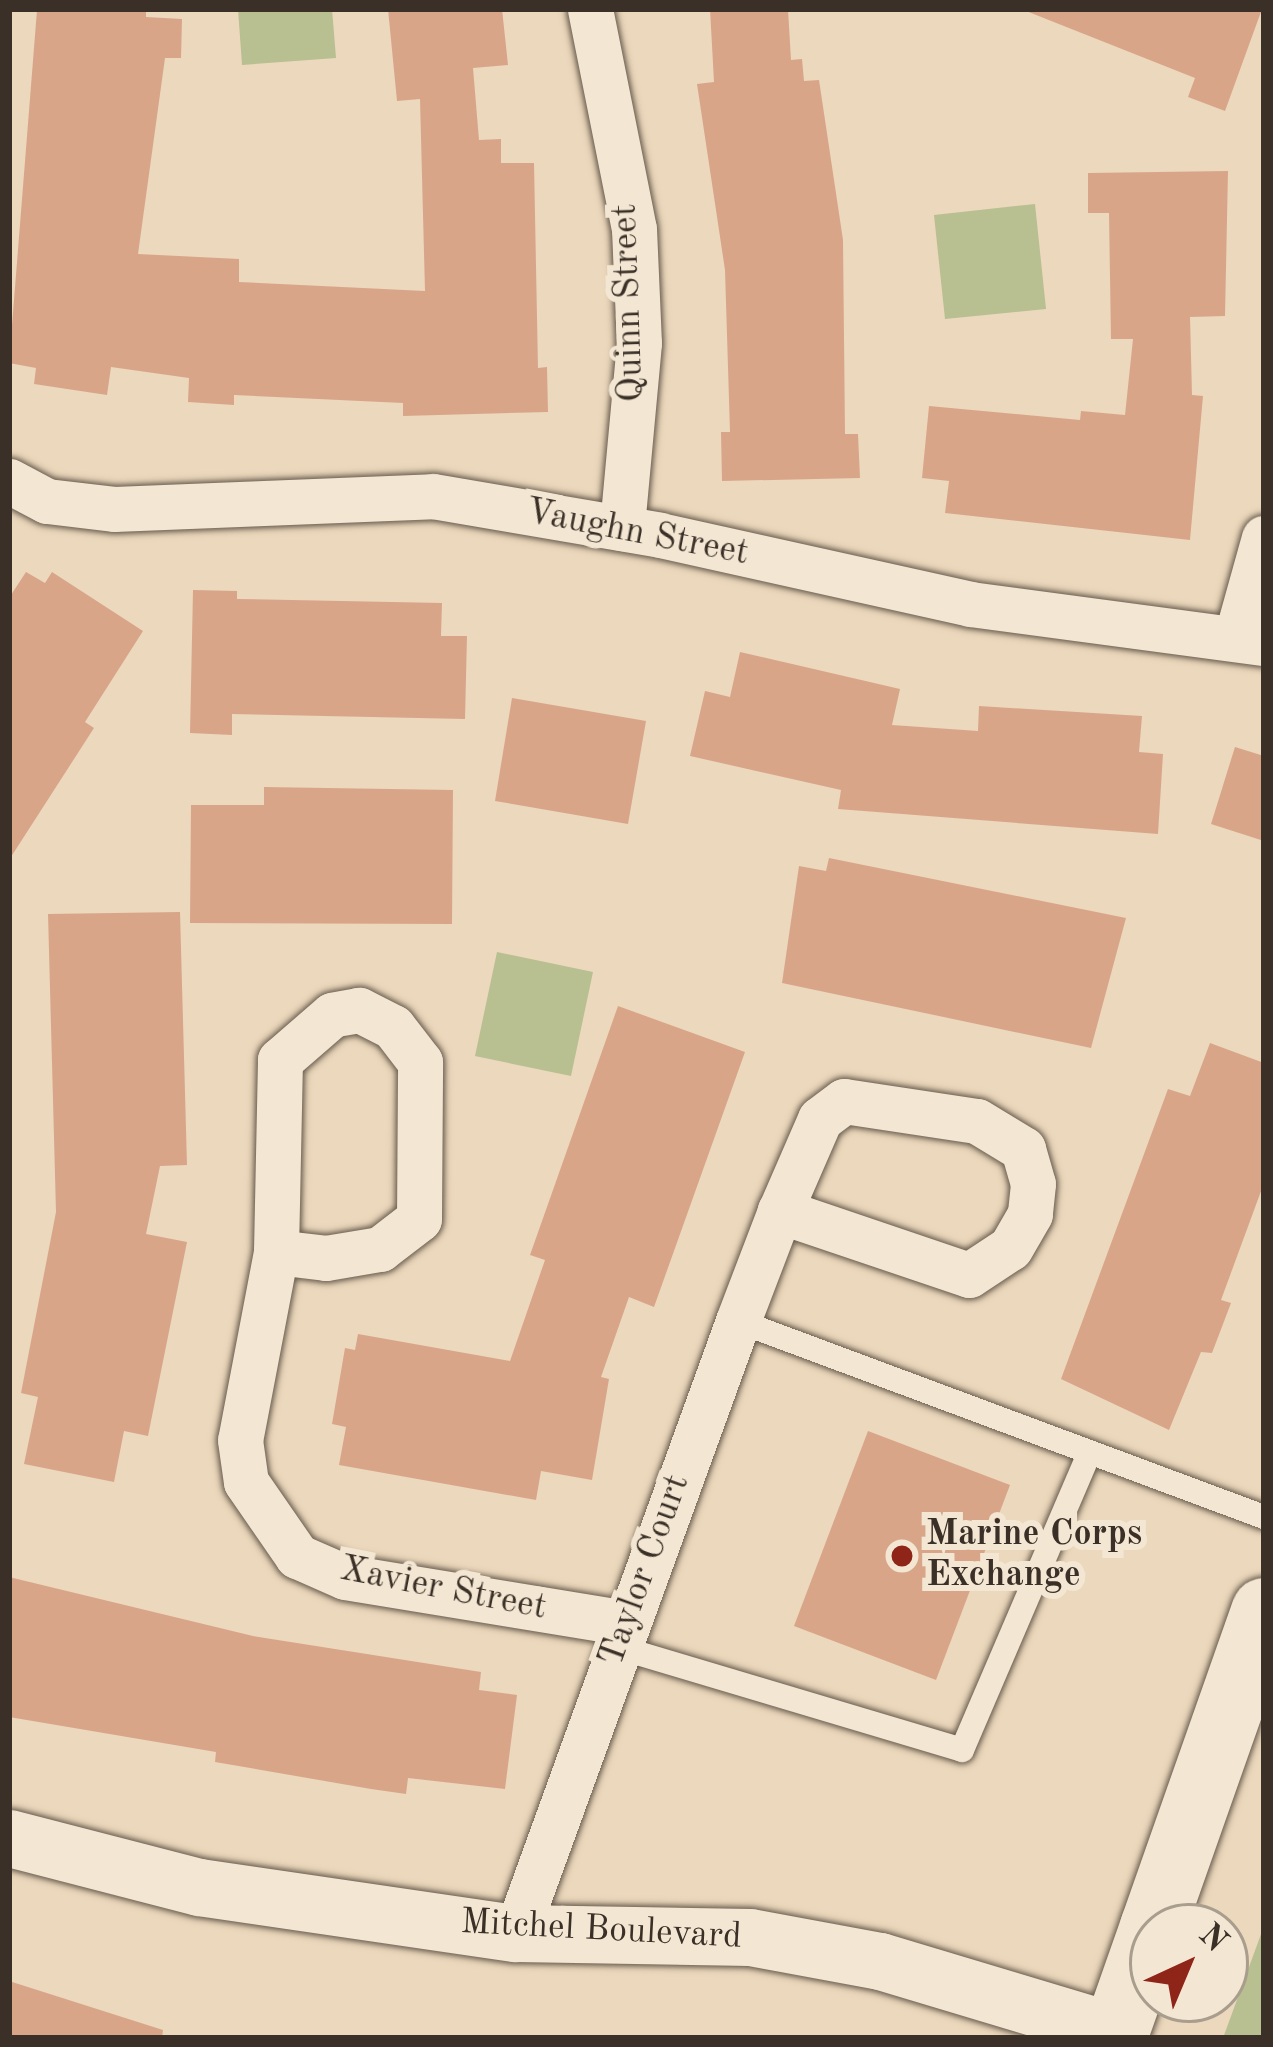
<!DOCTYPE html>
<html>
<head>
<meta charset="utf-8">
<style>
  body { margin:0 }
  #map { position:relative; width:1273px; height:2047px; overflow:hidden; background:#ecd8bc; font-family:"Old Standard TT",serif }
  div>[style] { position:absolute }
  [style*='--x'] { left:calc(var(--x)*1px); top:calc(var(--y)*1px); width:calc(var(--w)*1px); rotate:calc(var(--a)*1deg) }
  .green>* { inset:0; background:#b8bf90 }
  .building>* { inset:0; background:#d9a589 }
  .roads { filter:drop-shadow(0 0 3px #665a4c) drop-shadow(0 0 3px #665a4c) }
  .service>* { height:24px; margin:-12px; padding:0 12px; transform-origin:12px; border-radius:12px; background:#f3e6d3 }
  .minor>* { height:45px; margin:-22.5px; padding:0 22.5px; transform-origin:22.5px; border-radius:22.5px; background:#f3e6d3 }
  .tertiary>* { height:57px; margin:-28.5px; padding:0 28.5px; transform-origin:28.5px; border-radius:28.5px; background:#f3e6d3 }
  .secondary>* { height:66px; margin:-33px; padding:0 33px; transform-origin:33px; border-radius:33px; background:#f3e6d3 }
  .dots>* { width:33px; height:33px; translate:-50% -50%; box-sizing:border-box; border:6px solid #f3e6d3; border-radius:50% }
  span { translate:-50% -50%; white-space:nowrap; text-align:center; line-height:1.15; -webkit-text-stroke:12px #f3e6d3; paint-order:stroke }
  .street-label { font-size:36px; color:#3a3027 }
  .poi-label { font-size:36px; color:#3a3027; font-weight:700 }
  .left { translate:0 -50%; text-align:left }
  .frame { position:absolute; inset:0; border:12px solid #3a3027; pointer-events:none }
  .north { position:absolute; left:1129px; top:1903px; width:120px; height:120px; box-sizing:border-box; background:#f3e6d3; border:3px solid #a99d8e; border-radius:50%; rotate:44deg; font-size:33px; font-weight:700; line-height:48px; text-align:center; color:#3a3027 }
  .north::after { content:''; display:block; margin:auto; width:42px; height:54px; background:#8f2418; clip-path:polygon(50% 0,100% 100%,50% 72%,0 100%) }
</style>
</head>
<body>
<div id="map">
  <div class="green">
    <i style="clip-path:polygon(238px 9px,332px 9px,336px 58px,242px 65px)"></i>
    <i style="clip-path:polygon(1035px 204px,1046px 309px,945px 319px,934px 215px)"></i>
    <i style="clip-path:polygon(497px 952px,593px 972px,571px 1076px,475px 1056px)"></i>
    <i style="clip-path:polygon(1264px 1926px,1264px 2038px,1223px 2038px)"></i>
  </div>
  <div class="building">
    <i style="clip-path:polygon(146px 9px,146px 17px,182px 19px,181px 58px,165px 58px,138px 254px,239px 259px,239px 282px,425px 291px,420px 99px,397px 101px,388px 9px,502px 9px,508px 65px,473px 68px,479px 140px,501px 139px,501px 163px,534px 163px,538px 368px,547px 367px,548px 412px,403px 416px,403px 403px,234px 395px,234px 405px,188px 402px,189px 378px,111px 367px,107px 395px,34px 384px,36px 368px,9px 363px,37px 10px)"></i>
    <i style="clip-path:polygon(710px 9px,788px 9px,791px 60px,802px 59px,804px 81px,819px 80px,843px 240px,845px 434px,858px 434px,860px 478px,722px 481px,721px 432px,730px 432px,725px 270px,697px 84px,714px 82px)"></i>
    <i style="clip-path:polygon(1021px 9px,1262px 9px,1225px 111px,1188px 97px,1195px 78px)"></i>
    <i style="clip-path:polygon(1228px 171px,1225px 316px,1190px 317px,1192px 395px,1203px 396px,1190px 540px,945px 513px,949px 481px,922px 478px,929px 406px,1080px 420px,1081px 411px,1125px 415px,1133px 339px,1111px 339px,1109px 213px,1088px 213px,1088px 173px)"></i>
    <i style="clip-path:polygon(26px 572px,45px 583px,52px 572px,143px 631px,85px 722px,94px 728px,9px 860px,9px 598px)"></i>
    <i style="clip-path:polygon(193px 590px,237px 591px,237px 599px,442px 603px,441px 636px,467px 636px,465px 719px,232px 714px,232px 735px,190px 733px)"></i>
    <i style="clip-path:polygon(740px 652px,900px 689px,892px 725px,978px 731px,979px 706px,1142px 716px,1139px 752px,1163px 754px,1158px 834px,838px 809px,841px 790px,690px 756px,705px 691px,730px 697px)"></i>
    <i style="clip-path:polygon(512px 698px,646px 721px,628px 824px,495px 801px)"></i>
    <i style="clip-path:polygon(1235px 747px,1264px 756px,1264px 841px,1211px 824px)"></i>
    <i style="clip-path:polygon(264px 787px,453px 790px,452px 924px,190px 923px,191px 805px,264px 805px)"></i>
    <i style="clip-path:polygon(829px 858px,1126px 918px,1091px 1048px,782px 983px,799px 866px,826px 871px)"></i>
    <i style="clip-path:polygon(180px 912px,187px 1165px,160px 1166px,146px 1234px,187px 1242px,148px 1436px,124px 1431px,114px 1482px,24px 1464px,38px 1397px,21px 1393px,56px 1212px,48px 914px)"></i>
    <i style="clip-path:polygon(618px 1006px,745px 1052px,654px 1307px,629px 1297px,601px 1377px,609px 1379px,592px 1480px,541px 1471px,536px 1500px,339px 1465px,346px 1427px,332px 1424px,345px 1348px,355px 1350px,358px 1334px,510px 1361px,545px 1260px,530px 1255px)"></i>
    <i style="clip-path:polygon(1210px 1043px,1264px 1063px,1264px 1183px,1221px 1300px,1231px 1303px,1212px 1353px,1201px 1352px,1169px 1430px,1061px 1379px,1168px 1089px,1190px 1096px)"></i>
    <i style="clip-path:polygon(868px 1431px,1010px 1485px,936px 1680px,794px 1626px)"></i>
    <i style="clip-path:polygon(9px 1577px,253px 1636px,481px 1672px,479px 1690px,517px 1695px,505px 1789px,408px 1778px,406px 1794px,371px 1789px,215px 1762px,216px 1752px,9px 1717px)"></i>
    <i style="clip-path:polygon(9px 1981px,163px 2030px,162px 2038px,9px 2038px)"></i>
  </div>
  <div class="roads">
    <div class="service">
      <i style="--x:738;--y:1321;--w:561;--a:20.44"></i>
      <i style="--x:617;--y:1647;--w:360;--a:16.6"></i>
      <i style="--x:962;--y:1750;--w:324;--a:-66.8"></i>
    </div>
    <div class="minor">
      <i style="--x:590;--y:9;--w:224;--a:78.7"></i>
      <i style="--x:634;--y:229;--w:114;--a:87.5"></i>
      <i style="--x:639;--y:343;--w:186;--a:95.3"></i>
      <i style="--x:9;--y:481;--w:43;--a:27.8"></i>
      <i style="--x:47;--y:501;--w:67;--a:6.8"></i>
      <i style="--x:114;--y:509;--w:319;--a:-2.3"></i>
      <i style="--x:433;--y:496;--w:230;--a:9.7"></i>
      <i style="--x:660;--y:535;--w:318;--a:12.5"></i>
      <i style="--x:970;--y:604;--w:297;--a:7.6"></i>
      <i style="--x:1236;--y:638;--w:104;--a:-74.4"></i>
      <i style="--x:276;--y:1252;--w:50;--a:6.8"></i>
      <i style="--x:326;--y:1258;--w:55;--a:-9.5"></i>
      <i style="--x:380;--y:1249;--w:49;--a:-37.6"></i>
      <i style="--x:419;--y:1219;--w:157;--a:-89.6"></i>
      <i style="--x:420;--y:1062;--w:44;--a:-127.6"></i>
      <i style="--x:393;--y:1027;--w:38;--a:-153"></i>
      <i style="--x:359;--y:1010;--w:27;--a:170"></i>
      <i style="--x:332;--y:1015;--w:69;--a:139.1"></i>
      <i style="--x:280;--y:1060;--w:192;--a:91.2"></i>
      <i style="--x:276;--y:1252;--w:191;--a:100.8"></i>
      <i style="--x:240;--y:1440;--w:42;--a:81.9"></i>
      <i style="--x:246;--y:1482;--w:90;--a:55.4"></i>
      <i style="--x:297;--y:1556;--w:52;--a:23.6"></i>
      <i style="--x:345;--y:1577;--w:285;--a:9.3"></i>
      <i style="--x:516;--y:1933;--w:651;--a:-70.06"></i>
      <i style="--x:738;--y:1321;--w:118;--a:-69.1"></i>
      <i style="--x:780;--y:1211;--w:100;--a:-66.5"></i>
      <i style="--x:820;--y:1119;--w:30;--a:-37"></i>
      <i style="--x:844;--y:1101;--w:134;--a:8.6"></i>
      <i style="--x:977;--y:1121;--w:54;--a:31.3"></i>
      <i style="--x:1023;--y:1149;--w:36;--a:74"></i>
      <i style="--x:1033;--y:1184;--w:30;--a:96"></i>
      <i style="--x:1030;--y:1214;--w:39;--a:120"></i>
      <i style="--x:1010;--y:1248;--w:49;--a:146.6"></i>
      <i style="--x:969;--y:1275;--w:200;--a:-161.3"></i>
    </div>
    <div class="tertiary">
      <i style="--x:9;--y:1838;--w:196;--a:14.5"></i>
      <i style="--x:199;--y:1887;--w:320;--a:8.3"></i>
      <i style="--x:516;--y:1933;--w:234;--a:1"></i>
      <i style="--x:750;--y:1937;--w:132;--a:10.5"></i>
      <i style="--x:880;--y:1961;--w:246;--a:16.7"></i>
    </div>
    <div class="secondary">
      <i style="--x:1153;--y:1927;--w:335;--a:-70.6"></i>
      <i style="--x:1114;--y:2038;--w:118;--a:-70.6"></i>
    </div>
  </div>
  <div class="dots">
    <i style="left:902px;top:1556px;background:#8f2418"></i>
  </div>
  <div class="street-label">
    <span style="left:630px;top:303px;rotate:-92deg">Quinn Street</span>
    <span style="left:637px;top:534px;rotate:11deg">Vaughn Street</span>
    <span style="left:646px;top:1571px;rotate:-70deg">Taylor Court</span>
    <span style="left:443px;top:1590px;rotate:11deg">Xavier Street</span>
    <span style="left:601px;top:1931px;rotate:3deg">Mitchel Boulevard</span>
  </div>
  <div class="poi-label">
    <span class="left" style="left:926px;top:1556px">Marine Corps<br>Exchange</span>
  </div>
  <div class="frame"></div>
  <div class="north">N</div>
</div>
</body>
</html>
